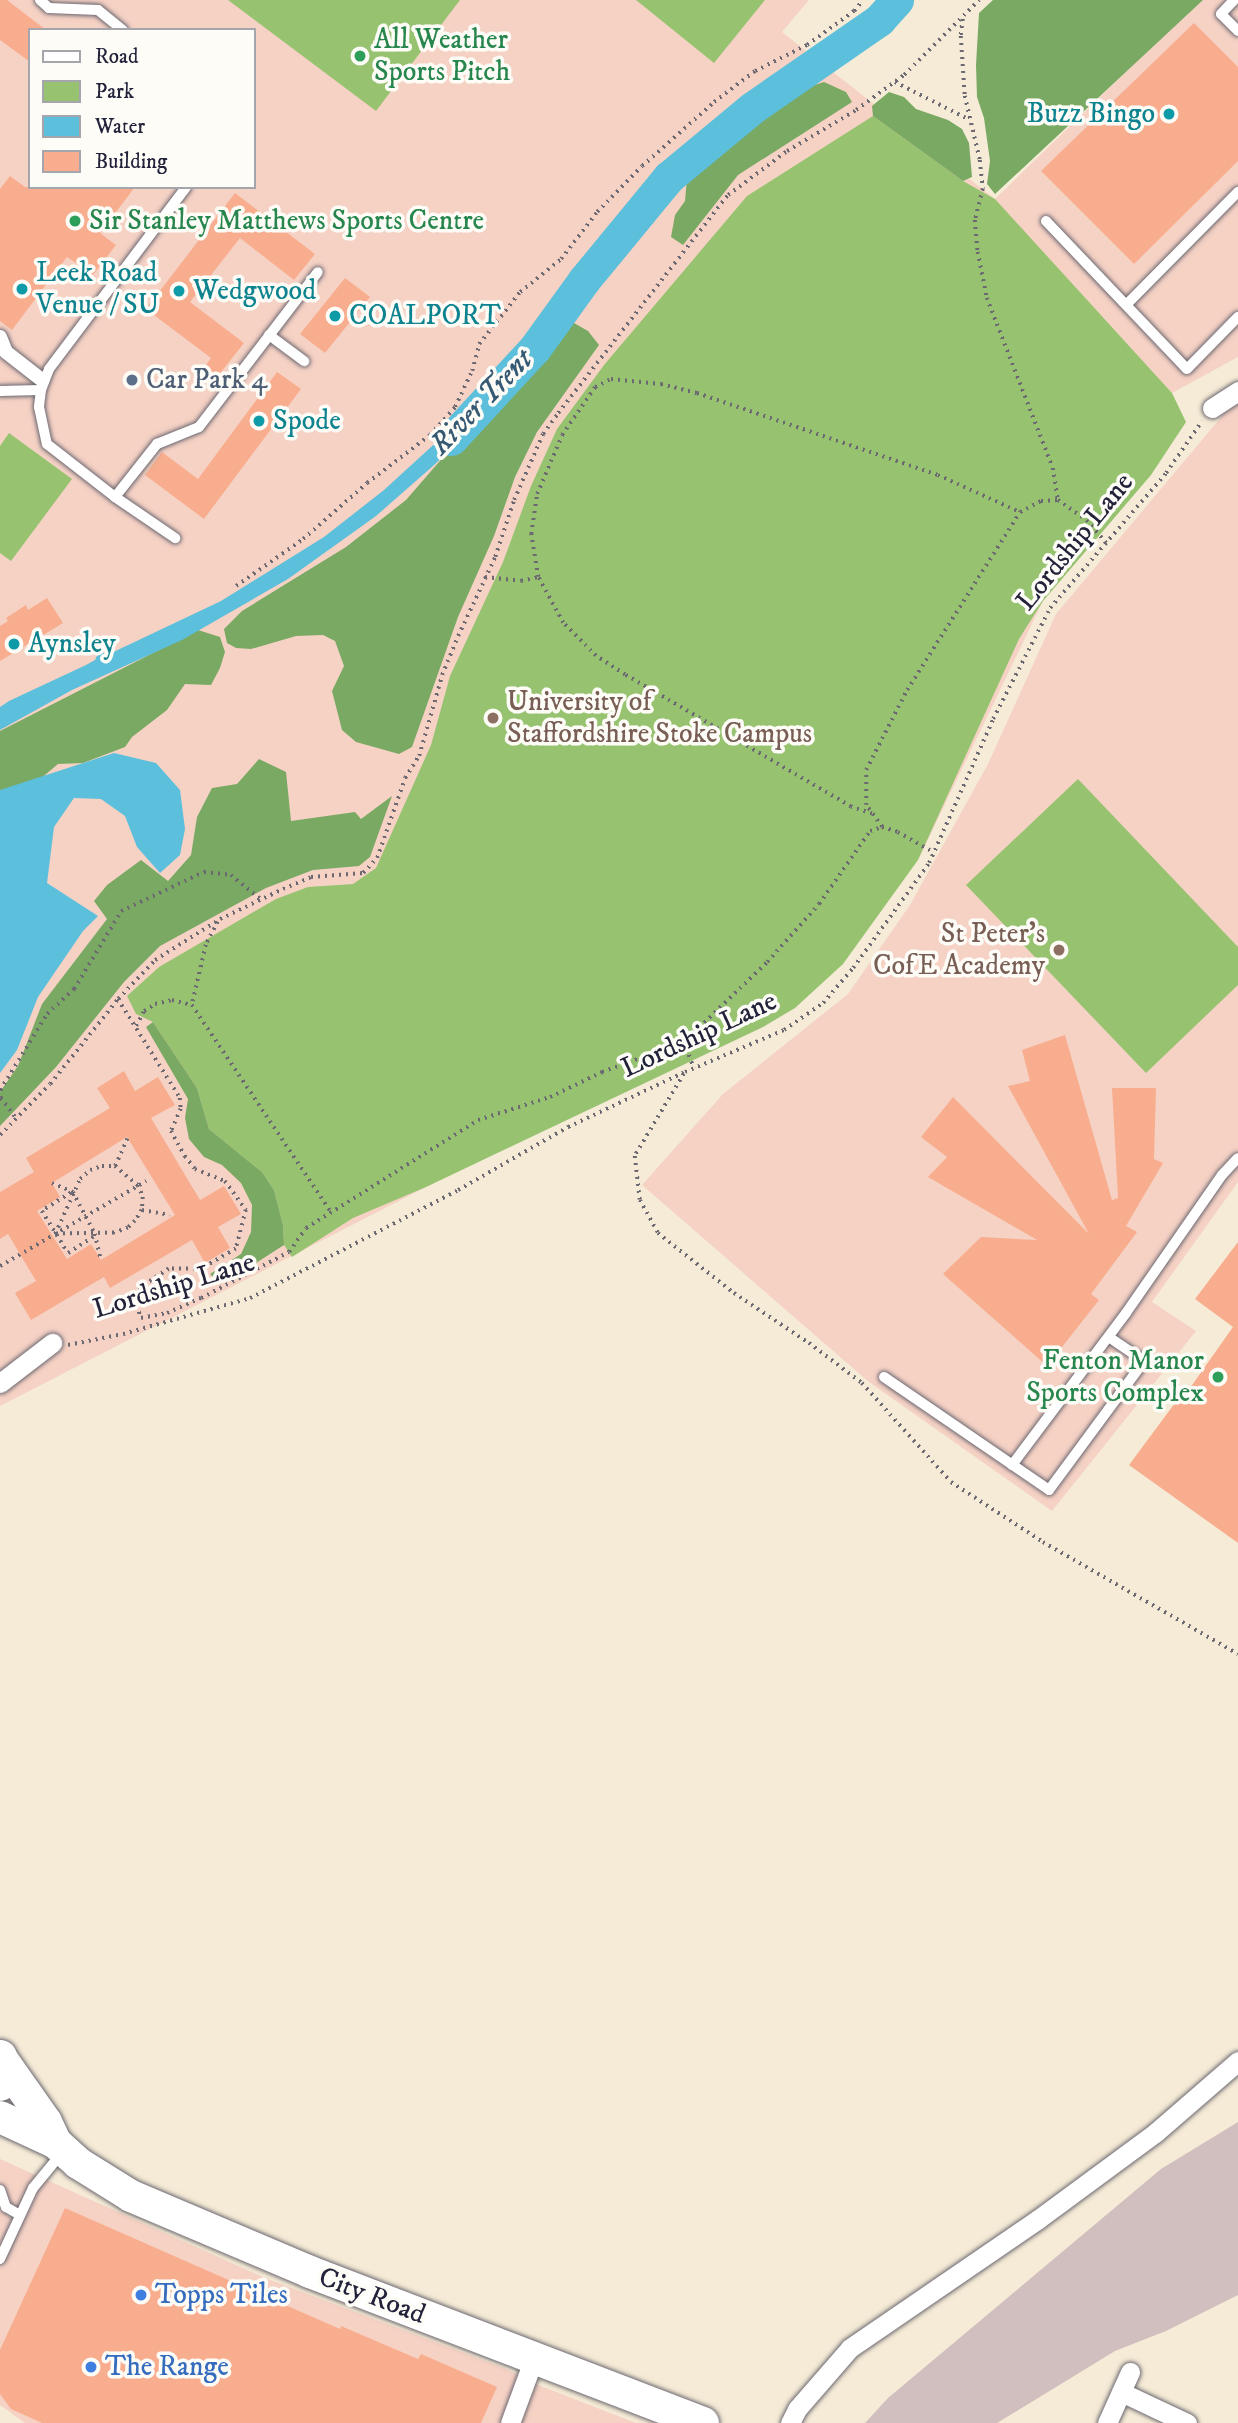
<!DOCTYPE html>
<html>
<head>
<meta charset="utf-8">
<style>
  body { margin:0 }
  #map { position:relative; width:1238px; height:2423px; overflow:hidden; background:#f5ebd6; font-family:"IM FELL DW Pica",serif }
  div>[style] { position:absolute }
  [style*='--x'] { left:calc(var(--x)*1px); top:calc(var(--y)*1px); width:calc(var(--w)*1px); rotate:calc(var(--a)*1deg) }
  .built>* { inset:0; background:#f6d2c5 }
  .industrial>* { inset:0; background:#d1bfbf }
  .green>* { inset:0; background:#97c371 }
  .forest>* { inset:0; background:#79a963 }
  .water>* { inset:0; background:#5cbfdb }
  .river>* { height:33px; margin:-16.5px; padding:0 16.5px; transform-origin:16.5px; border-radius:16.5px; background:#5cbfdb }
  .building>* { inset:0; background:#f8ad8e }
  .path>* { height:3.5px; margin-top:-1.75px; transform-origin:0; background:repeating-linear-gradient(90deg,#6c6871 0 2px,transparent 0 7px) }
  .roads { filter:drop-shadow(0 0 2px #6c6871) drop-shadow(0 0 2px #6c6871) }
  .service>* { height:10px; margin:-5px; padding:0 5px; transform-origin:5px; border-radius:5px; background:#fff }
  .pedestrian>* { height:14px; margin:-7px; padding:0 7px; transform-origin:7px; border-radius:7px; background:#fff }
  .minor>* { height:19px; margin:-9.5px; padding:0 9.5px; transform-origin:9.5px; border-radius:9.5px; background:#fff }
  .primary>* { height:32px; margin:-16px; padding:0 16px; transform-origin:16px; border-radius:16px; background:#fff }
  .trunk>* { height:33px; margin:-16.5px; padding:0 16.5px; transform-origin:16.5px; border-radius:16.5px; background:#fff }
  .dots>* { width:19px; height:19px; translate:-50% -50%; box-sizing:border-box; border:4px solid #fdfcf7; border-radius:50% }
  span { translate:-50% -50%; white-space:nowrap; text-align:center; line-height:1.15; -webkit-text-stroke:7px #fdfcf7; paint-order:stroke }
  .leisure-label { font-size:28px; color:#27864d }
  .left { translate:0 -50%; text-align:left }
  .right { translate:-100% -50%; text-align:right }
  .culture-label { font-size:28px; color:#0d838f }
  .service-label { font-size:28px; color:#4e5e75 }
  .street-label { font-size:28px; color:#22223b }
  .education-label { font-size:28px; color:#785e54 }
  .shop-label { font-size:28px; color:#366cbe }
  .water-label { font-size:30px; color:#365973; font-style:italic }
  .legend { position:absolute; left:28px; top:28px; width:228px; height:161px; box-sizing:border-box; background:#fdfcf7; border:2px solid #a5a5ac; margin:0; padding:9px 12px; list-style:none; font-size:21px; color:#22223b }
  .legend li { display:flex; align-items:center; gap:14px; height:35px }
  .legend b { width:35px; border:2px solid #a5a5ac }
</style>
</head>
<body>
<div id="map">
  <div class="built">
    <i style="clip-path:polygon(evenodd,0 0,809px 0,782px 32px,995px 199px,1200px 0,1238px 0,1238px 357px,1172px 393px,1016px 223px,1186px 422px,1120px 511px,1043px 601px,918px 860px,795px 1008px,426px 1187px,0 1406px,0 0,30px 30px,254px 30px,254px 187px,30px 187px,30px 30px)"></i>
    <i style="clip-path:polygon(1238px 397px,1238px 1182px,1152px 1302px,1196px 1331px,1052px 1511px,869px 1382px,642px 1185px,723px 1094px,848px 994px,910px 905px,988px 764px,1056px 614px)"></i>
    <i style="clip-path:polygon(0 2159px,265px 2278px,504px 2368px,538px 2385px,636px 2423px,25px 2423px,0 2405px)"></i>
  </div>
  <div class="industrial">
    <i style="clip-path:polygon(1238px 2122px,1238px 2295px,1166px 2331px,1115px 2351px,997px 2423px,865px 2423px,888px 2398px,1161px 2169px)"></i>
  </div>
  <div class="green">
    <i style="clip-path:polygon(228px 0,460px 0,376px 111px)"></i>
    <i style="clip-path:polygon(636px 0,765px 0,714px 63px)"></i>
    <i style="clip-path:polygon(873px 116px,963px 181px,995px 199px,1172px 393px,1186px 422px,1151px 475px,1043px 601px,1019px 639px,918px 860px,843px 964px,795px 1008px,763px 1027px,426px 1187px,353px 1218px,292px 1257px,284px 1245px,283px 1225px,274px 1190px,262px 1172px,209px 1129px,197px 1088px,153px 1022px,136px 1014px,127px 996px,159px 967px,276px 899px,308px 887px,353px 884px,376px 868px,431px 745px,450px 676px,503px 562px,531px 486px,557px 429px,604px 365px,747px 196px)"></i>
    <i style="clip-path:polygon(9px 433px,72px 479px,11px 561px,0 553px,0 446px)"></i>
    <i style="clip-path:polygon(1078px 779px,1238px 947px,1238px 985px,1146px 1073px,966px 885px)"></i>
  </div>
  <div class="forest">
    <i style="clip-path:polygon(993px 0,1203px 0,995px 194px,987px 184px,990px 161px,984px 118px,977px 97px,976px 65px,979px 13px)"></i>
    <i style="clip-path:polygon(824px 82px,846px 92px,852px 102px,738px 175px,683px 245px,671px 237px,675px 215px,685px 201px,687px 178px,700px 163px,790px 93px)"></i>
    <i style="clip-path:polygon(889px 92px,904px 97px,916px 109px,948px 120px,962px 129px,969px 143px,972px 177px,963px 181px,873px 116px,872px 106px)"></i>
    <i style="clip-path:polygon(574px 323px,588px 331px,599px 345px,537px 432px,515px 477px,494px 536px,458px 617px,412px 747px,399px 754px,356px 742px,342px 730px,332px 691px,344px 666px,335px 641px,323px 635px,296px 636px,251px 649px,236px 648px,227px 643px,224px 629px,242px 611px,346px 547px,406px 500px,517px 372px)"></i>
    <i style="clip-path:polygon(198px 630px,220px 637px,225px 652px,220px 668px,211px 685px,185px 684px,167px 710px,132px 737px,125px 747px,83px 763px,58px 764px,0 813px,0 731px)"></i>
    <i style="clip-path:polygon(259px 759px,286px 772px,291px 821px,355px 812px,361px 819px,392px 796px,370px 857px,359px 866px,313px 870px,266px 888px,160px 946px,124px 982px,56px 1067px,0 1126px,0 1092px,18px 1066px,42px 1004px,107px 919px,94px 901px,107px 885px,141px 860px,168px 881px,191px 855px,197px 817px,212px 788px,237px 784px)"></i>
    <i style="clip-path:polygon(153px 1022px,197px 1088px,209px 1129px,262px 1172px,274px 1190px,283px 1225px,284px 1245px,234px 1277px,218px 1281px,210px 1274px,241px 1254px,251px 1232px,252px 1205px,241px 1183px,222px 1165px,204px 1157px,189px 1139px,185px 1118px,188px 1099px,146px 1027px)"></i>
  </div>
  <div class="water">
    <i style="clip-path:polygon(478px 404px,488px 413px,433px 466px,376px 516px,288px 579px,182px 640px,72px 690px,0 730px,0 707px,9px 701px,86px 665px,95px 660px,101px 647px,105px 656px,221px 601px,324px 537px,384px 490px)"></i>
    <i style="clip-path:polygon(114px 753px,156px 763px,180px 790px,185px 829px,180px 855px,160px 873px,137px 847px,125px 816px,101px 799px,74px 798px,54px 827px,47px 883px,98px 916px,83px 931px,38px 997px,17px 1050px,0 1073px,0 790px)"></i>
  </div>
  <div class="river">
    <i style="--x:451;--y:439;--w:124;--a:-47.3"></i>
    <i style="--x:535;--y:348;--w:84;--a:-54.2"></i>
    <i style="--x:584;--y:280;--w:134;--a:-50.5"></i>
    <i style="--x:669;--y:177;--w:108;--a:-39.7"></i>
    <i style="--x:752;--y:108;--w:155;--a:-34.7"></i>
    <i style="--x:879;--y:20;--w:27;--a:-48"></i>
  </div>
  <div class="building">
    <i style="clip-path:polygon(0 0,7px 0,46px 30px,30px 30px,30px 62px,0 40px)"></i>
    <i style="clip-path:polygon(1194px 23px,1238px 67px,1238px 161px,1134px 264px,1041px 171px)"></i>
    <i style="clip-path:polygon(10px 176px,25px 187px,135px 187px,100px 233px,116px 245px,93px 275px,67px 257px,12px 330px,0 321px,0 189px)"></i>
    <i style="clip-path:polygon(235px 193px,315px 254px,294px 280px,240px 238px,190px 302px,244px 343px,214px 381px,201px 372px,211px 358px,146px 309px)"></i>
    <i style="clip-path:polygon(345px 278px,370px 297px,325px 353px,300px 334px)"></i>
    <i style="clip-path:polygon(277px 372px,301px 389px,204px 519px,145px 475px,162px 452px,198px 479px)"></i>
    <i style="clip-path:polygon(47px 598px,63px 623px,0 661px,0 626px,8px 621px,6px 618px,26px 605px,28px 610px)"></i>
    <i style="clip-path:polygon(1065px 1035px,1112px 1200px,1118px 1198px,1112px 1088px,1156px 1088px,1154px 1159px,1163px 1163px,1126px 1226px,1137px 1232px,1091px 1294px,1099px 1300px,1047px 1366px,943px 1274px,981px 1237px,1037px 1240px,928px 1177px,947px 1157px,921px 1137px,953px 1097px,1089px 1234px,1008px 1086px,1030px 1081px,1022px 1050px)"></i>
    <i style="clip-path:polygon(evenodd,124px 1071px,135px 1091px,158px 1077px,175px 1105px,151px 1118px,200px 1200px,224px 1186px,241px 1214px,218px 1227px,230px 1248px,205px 1263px,192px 1240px,110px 1288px,104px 1277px,31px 1320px,15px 1293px,36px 1281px,8px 1234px,0 1239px,0 1192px,34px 1172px,26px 1158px,110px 1108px,97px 1088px,124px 1071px,127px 1137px,175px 1215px,101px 1260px,91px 1244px,67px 1259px,37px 1211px,60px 1197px,52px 1183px,127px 1137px)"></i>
    <i style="clip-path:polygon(1238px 1242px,1238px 1543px,1129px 1465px,1175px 1403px,1178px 1405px,1233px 1327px,1195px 1299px)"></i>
    <i style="clip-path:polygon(65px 2208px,340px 2329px,341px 2326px,418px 2359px,421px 2354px,497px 2387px,481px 2423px,42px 2423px,11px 2409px,0 2394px,0 2350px)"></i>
  </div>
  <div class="path">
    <i style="--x:963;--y:19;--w:17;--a:97"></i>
    <i style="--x:961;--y:36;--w:60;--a:86.2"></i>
    <i style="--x:965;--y:96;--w:66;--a:76.8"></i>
    <i style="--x:980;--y:160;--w:29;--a:84"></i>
    <i style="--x:983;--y:189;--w:32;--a:104"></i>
    <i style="--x:975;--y:220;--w:32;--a:85"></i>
    <i style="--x:978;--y:252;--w:47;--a:78.9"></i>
    <i style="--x:987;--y:298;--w:182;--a:68.8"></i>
    <i style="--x:1053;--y:468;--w:32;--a:81"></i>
    <i style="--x:895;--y:82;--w:82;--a:26.9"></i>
    <i style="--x:485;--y:577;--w:36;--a:6"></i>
    <i style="--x:521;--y:581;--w:17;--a:-13"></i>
    <i style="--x:236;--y:586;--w:82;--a:-35"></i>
    <i style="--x:303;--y:539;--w:85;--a:-41.2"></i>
    <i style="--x:367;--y:483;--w:79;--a:-37.3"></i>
    <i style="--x:430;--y:435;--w:38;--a:-48"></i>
    <i style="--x:455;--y:407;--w:40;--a:-65"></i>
    <i style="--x:472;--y:371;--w:28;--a:-75"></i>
    <i style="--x:479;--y:344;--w:66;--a:-51.7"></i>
    <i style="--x:520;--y:292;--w:53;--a:-38.8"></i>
    <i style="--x:561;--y:259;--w:59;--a:-52.5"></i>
    <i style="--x:597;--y:212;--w:64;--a:-45.6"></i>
    <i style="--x:642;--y:166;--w:96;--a:-41.6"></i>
    <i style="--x:714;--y:102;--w:51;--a:-37.1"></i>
    <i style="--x:755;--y:71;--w:58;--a:-26.6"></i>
    <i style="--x:807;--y:45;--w:58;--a:-35.9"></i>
    <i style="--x:854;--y:11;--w:14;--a:-51"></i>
    <i style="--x:872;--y:814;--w:22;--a:-162"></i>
    <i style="--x:851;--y:807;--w:262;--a:-149.7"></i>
    <i style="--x:625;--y:675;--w:35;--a:-147"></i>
    <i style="--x:596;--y:656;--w:47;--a:-135"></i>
    <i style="--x:563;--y:623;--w:52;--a:-118.5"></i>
    <i style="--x:538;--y:577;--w:44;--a:-99.2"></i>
    <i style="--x:531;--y:534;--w:40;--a:-81.5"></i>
    <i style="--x:537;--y:494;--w:64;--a:-67"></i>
    <i style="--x:562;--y:435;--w:58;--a:-55.5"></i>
    <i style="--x:595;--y:387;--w:18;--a:-27"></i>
    <i style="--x:611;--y:379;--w:50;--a:5.7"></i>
    <i style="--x:661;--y:384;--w:37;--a:14"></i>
    <i style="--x:697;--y:393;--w:255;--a:18.8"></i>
    <i style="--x:938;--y:475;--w:90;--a:24.3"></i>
    <i style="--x:882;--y:827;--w:27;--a:-126"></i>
    <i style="--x:866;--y:805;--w:35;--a:-90"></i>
    <i style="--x:866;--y:770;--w:90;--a:-62.9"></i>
    <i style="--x:907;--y:690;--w:211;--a:-57.6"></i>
    <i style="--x:1020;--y:512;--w:24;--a:-28"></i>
    <i style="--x:1041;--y:501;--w:17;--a:-3"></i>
    <i style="--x:1058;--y:500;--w:35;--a:35"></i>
    <i style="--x:1087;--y:520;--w:30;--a:50"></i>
    <i style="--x:218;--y:922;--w:26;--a:118"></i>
    <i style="--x:206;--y:945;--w:62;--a:103.1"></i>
    <i style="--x:192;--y:1005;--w:249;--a:56.1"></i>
    <i style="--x:118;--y:999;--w:117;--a:57.9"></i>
    <i style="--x:180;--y:1098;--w:11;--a:85"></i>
    <i style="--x:181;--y:1109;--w:24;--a:114"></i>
    <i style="--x:171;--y:1131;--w:29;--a:61"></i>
    <i style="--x:185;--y:1156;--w:16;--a:52"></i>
    <i style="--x:195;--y:1169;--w:32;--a:22"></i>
    <i style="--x:225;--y:1181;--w:36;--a:54"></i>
    <i style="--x:246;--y:1210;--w:40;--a:104.4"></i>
    <i style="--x:236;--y:1249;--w:39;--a:150"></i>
    <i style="--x:202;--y:1269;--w:33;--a:180"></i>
    <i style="--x:169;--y:1269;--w:43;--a:147.4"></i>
    <i style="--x:133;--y:1292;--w:27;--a:73"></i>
    <i style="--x:141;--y:1318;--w:26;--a:-11"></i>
    <i style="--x:167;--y:1313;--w:37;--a:-24"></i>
    <i style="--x:201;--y:1298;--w:99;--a:-27.6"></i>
    <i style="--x:289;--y:1252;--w:29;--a:-55"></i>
    <i style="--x:306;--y:1228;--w:203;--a:-32.1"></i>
    <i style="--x:478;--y:1120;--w:76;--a:-17.7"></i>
    <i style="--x:550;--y:1097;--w:58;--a:-25.7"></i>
    <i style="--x:602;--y:1072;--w:87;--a:-20.1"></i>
    <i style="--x:684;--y:1042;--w:28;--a:69"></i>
    <i style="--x:136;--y:1026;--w:17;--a:-62"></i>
    <i style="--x:144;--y:1011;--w:13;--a:-32"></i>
    <i style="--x:155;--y:1004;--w:17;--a:-13"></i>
    <i style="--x:172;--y:1000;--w:21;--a:14"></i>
    <i style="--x:684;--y:1042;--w:115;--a:-43.9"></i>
    <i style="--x:767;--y:962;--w:78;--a:-48.1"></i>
    <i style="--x:819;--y:904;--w:89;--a:-55.1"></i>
    <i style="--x:870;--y:831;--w:13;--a:-18"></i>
    <i style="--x:882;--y:827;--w:17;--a:17"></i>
    <i style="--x:898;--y:832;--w:40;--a:29.7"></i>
    <i style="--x:684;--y:1074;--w:96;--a:120.9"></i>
    <i style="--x:635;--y:1156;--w:44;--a:83.5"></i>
    <i style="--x:640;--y:1200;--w:38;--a:61"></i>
    <i style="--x:658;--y:1233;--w:97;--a:38.3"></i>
    <i style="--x:734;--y:1293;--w:90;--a:33.7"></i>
    <i style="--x:809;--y:1343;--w:66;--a:37"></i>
    <i style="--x:862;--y:1383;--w:133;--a:48"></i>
    <i style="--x:951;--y:1482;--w:110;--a:33.1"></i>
    <i style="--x:1043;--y:1542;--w:225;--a:29.9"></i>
    <i style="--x:1;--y:1089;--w:9;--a:90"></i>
    <i style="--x:1;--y:1098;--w:25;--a:53"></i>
    <i style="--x:0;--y:1090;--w:89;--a:-58.3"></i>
    <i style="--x:47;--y:1014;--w:37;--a:-43"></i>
    <i style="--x:74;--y:989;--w:91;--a:-58.9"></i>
    <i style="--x:121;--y:911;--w:92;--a:-25.2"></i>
    <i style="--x:204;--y:872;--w:27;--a:6"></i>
    <i style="--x:231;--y:875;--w:38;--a:39"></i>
    <i style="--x:0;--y:1135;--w:71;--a:-45.6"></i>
    <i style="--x:50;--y:1084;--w:109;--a:-51.3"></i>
    <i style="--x:118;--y:999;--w:54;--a:-46.5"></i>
    <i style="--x:155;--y:960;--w:77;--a:-32.2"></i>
    <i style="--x:220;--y:919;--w:70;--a:-25.5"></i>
    <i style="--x:283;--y:889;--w:30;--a:-23"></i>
    <i style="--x:311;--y:877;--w:52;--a:-4.4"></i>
    <i style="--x:363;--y:873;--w:21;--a:-47"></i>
    <i style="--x:377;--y:858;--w:85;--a:-70.7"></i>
    <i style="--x:405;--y:778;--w:26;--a:-58"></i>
    <i style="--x:419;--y:756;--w:84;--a:-74.1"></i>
    <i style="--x:442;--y:675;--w:42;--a:-67.7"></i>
    <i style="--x:458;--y:636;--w:87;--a:-64.9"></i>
    <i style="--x:495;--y:557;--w:60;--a:-71.6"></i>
    <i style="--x:514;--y:500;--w:72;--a:-66.3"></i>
    <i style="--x:543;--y:434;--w:26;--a:-54"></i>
    <i style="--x:558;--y:413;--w:276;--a:-52.1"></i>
    <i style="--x:728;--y:195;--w:74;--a:-36.7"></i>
    <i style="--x:787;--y:151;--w:80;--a:-30.7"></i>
    <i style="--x:856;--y:110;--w:59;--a:-36.1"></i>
    <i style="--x:904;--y:75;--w:106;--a:-45"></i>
    <i style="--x:102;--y:1166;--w:13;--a:0"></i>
    <i style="--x:115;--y:1166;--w:30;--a:40"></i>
    <i style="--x:138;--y:1185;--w:13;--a:67"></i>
    <i style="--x:143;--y:1197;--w:13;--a:94"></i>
    <i style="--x:142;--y:1210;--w:13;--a:122"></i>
    <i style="--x:135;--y:1221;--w:10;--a:135"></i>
    <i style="--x:128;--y:1228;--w:15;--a:160"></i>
    <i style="--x:114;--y:1233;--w:59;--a:179"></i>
    <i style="--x:55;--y:1234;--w:60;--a:-65.6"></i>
    <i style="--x:80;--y:1179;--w:13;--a:-42"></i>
    <i style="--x:90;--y:1170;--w:13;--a:-18"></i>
    <i style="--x:115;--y:1166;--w:30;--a:-66"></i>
    <i style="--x:52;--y:1183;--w:23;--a:23"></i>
    <i style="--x:73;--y:1192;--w:47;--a:62.4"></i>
    <i style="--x:95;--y:1234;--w:27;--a:77"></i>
    <i style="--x:71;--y:1193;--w:34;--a:148"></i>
    <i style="--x:42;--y:1211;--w:49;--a:58.2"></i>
    <i style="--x:68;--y:1253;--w:31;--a:-33"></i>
    <i style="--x:142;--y:1210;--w:28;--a:10"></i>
    <i style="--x:0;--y:1266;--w:169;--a:-30.2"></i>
    <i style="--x:68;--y:1345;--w:56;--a:-11.3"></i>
    <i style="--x:123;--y:1334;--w:132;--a:-15.8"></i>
    <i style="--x:250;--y:1298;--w:234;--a:-27.4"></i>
    <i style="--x:458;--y:1190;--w:127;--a:-29.8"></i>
    <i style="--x:568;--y:1127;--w:129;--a:-25.2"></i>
    <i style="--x:685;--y:1072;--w:108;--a:-23"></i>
    <i style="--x:784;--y:1030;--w:47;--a:-34.7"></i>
    <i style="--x:823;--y:1003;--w:46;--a:-49.4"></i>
    <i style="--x:853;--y:968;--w:130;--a:-54.1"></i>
    <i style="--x:929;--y:863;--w:158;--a:-66"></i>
    <i style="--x:993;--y:719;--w:125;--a:-62.8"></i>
    <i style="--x:1050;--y:608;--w:178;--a:-49.3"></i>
    <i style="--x:1166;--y:473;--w:63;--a:-55.3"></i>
  </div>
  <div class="roads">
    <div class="service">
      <i style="--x:40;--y:0;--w:12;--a:42"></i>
      <i style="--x:49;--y:8;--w:49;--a:2.3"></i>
      <i style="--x:98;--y:10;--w:32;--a:39"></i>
      <i style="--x:1234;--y:0;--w:19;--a:133"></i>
      <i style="--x:1221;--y:14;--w:24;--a:45"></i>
      <i style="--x:1046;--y:221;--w:204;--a:46.4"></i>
      <i style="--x:1187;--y:369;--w:73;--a:-45.6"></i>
      <i style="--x:1127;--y:304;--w:158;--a:-45.3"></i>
      <i style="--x:269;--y:335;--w:44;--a:36.6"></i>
      <i style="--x:41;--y:390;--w:17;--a:97"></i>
      <i style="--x:39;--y:407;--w:38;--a:78"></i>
      <i style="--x:47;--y:444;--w:86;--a:37.9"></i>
      <i style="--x:115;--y:497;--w:68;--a:-51.6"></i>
      <i style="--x:157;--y:444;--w:45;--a:-22"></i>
      <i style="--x:199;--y:427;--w:195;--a:-52.5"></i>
      <i style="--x:0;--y:391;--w:41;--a:-1.4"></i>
      <i style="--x:41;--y:390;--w:22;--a:-69"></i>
      <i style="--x:49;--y:369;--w:228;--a:-53"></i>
      <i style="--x:115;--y:497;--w:73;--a:34.3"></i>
      <i style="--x:884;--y:1377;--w:200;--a:34.4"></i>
      <i style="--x:1049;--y:1490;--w:160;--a:-53.6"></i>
      <i style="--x:1144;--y:1361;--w:42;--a:-145.6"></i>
      <i style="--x:1012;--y:1465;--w:190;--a:-53.1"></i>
      <i style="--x:1126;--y:1313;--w:168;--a:-55.2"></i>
      <i style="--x:1222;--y:1175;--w:23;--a:-47"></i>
      <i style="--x:0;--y:2190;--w:18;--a:71"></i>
      <i style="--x:6;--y:2207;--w:16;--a:30"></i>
      <i style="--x:0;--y:2259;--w:78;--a:-65.1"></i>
      <i style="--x:33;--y:2188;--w:44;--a:-50.5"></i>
    </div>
    <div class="pedestrian">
      <i style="--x:0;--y:337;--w:16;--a:68"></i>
      <i style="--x:6;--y:352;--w:46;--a:37.9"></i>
    </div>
    <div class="minor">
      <i style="--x:1212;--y:408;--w:31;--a:-33"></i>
      <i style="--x:0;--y:1383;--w:66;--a:-37.6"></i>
      <i style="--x:1121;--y:2392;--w:73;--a:25.2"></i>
      <i style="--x:510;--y:2423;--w:69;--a:-69.7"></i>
      <i style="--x:790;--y:2423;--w:16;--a:-63"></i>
      <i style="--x:797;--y:2409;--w:81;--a:-49"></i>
      <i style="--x:850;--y:2348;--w:227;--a:-34.4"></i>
      <i style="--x:1037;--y:2220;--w:147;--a:-36.4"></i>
      <i style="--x:1155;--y:2133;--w:110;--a:-40.9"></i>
      <i style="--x:1107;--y:2423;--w:56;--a:-65.7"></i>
    </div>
    <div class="primary">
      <i style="--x:1;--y:2058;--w:78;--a:54.9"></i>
      <i style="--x:46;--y:2122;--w:23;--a:65"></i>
      <i style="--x:56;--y:2143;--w:30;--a:42"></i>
      <i style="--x:78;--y:2163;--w:62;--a:31.9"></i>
      <i style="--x:131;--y:2196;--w:194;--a:23"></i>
      <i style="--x:310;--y:2272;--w:421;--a:21"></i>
      <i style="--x:0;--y:2117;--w:62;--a:24.9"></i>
    </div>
    <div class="trunk">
      <i style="--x:0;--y:2056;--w:14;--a:78"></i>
      <i style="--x:3;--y:2070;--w:14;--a:102"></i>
    </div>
  </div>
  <div class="dots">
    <i style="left:360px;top:56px;background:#2e9e5b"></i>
    <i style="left:1169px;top:114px;background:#0f9aa8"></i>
    <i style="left:75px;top:221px;background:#2e9e5b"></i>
    <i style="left:22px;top:289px;background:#0f9aa8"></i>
    <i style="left:179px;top:291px;background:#0f9aa8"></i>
    <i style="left:335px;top:316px;background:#0f9aa8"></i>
    <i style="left:132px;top:380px;background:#5c6f8a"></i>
    <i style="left:259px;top:421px;background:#0f9aa8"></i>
    <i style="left:14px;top:644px;background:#0f9aa8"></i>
    <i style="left:493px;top:718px;background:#8d6e63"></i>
    <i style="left:1059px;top:950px;background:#8d6e63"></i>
    <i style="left:1218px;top:1377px;background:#2e9e5b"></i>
    <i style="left:141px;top:2295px;background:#3f7fe0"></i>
    <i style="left:91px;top:2367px;background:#3f7fe0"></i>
  </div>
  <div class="leisure-label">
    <span class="left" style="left:374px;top:56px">All Weather<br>Sports Pitch</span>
    <span class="left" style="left:89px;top:221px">Sir Stanley Matthews Sports Centre</span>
    <span class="right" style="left:1204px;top:1377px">Fenton Manor<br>Sports Complex</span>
  </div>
  <div class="culture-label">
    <span class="right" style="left:1155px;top:114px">Buzz Bingo</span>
    <span class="left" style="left:36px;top:289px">Leek Road<br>Venue / SU</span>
    <span class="left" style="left:193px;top:291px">Wedgwood</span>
    <span class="left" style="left:349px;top:316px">COALPORT</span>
    <span class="left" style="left:273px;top:421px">Spode</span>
    <span class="left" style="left:28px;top:644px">Aynsley</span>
  </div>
  <div class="service-label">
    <span class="left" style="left:146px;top:380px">Car Park 4</span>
  </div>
  <div class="street-label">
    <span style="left:1075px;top:542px;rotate:-51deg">Lordship Lane</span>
    <span style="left:699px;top:1035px;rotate:-25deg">Lordship Lane</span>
    <span style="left:174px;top:1286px;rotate:-17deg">Lordship Lane</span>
    <span style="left:372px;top:2296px;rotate:21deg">City Road</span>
  </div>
  <div class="education-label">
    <span class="left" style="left:507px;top:718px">University of<br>Staffordshire Stoke Campus</span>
    <span class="right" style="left:1045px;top:950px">St Peter's<br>CofE Academy</span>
  </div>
  <div class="shop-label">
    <span class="left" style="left:155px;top:2295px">Topps Tiles</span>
    <span class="left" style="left:105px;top:2367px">The Range</span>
  </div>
  <div class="water-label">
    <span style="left:482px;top:403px;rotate:-46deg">River Trent</span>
  </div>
  <ul class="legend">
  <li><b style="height:9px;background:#fff"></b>Road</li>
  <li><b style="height:19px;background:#97c371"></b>Park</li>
  <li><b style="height:19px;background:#5cbfdb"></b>Water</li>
  <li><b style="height:19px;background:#f8ad8e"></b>Building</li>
  </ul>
</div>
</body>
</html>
